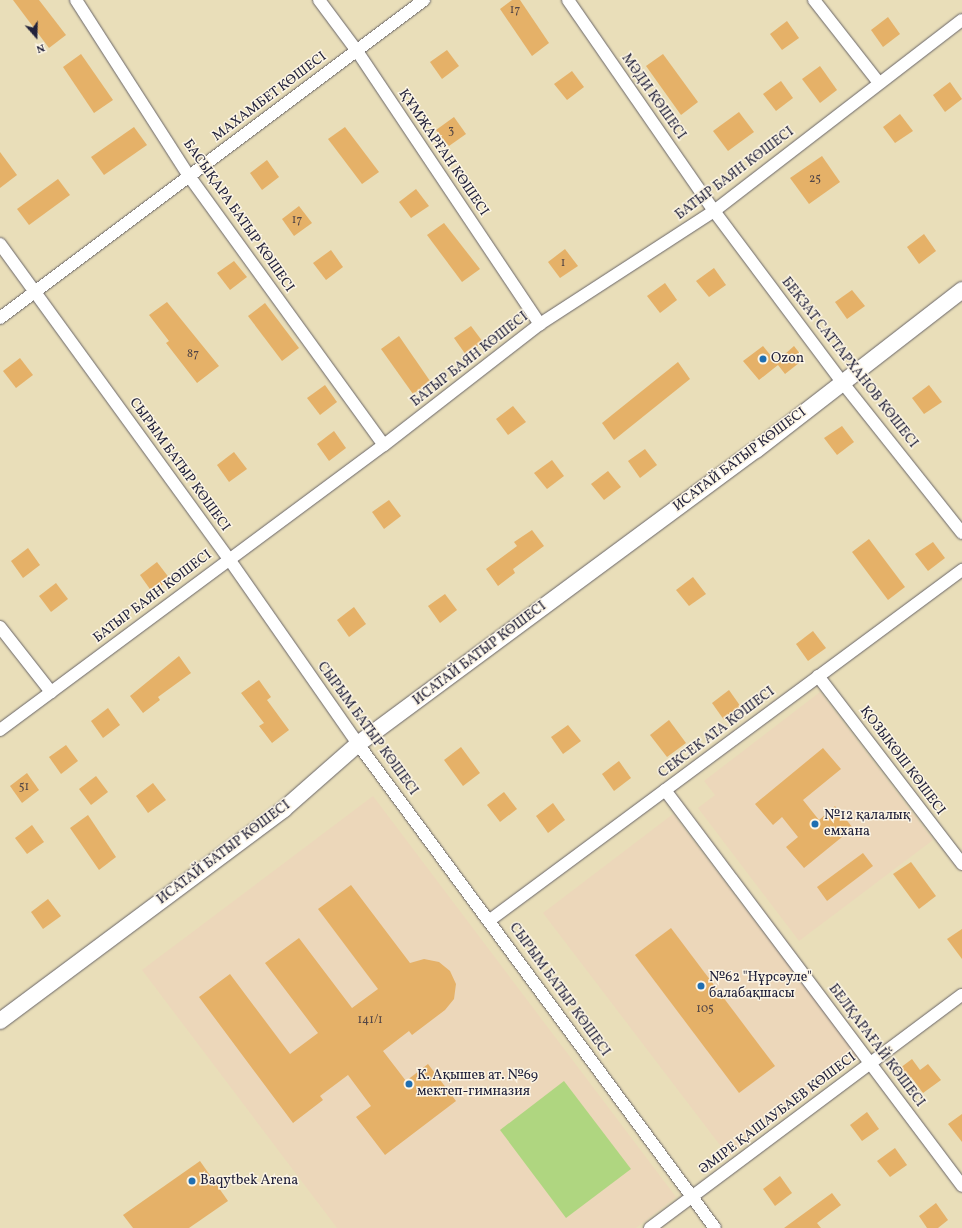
<!DOCTYPE html>
<html>
<head>
<meta charset="utf-8">
<style>
  body { margin:0 }
  #map { position:relative; width:962px; height:1228px; overflow:hidden; background:#e9deb9; font-family:Vollkorn,serif }
  div>[style] { position:absolute }
  [style*='--x'] { left:calc(var(--x)*1px); top:calc(var(--y)*1px); width:calc(var(--w)*1px); rotate:calc(var(--a)*1deg) }
  .built>* { inset:0; background:#ecd7ba }
  .green>* { inset:0; background:#afd680 }
  .building>* { inset:0; background:#e5b168 }
  .roads { filter:drop-shadow(0 0 1px #686467) drop-shadow(0 0 1px #686467) }
  .street>* { height:12px; margin:-6px; padding:0 6px; transform-origin:6px; border-radius:6px; background:#fff }
  .secondary>* { height:16px; margin:-8px; padding:0 8px; transform-origin:8px; border-radius:8px; background:#fff }
  .dots>* { width:11px; height:11px; translate:-50% -50%; box-sizing:border-box; border:2px solid #fcf5e5; border-radius:50% }
  span { translate:-50% -50%; white-space:nowrap; text-align:center; line-height:1.15; -webkit-text-stroke:3px #fcf5e5; paint-order:stroke }
  .number-label { font-size:12px; color:#534646 }
  .number-label span { -webkit-text-stroke-width:0 }
  .street-label { font-size:14px; color:#22223b }
  .poi-label { font-size:14px; color:#22223b }
  .left { translate:0 -50%; text-align:left }
  .north { position:absolute; left:16px; top:16px; width:40px; height:40px; -webkit-text-stroke:3px #fcf5e5; paint-order:stroke; rotate:160deg; font-size:11px; font-weight:700; line-height:16px; text-align:center; color:#22223b }
  .north::after { content:''; display:block; margin:auto; width:14px; height:18px; background:#22223b; clip-path:polygon(50% 0,100% 100%,50% 72%,0 100%) }
</style>
</head>
<body>
<div id="map">
  <div class="built">
    <i style="clip-path:polygon(820px 692px,933px 840px,799px 941px,698px 808px,715px 795px,704px 781px)"></i>
    <i style="clip-path:polygon(373px 796px,676px 1197px,636px 1228px,337px 1228px,142px 970px)"></i>
    <i style="clip-path:polygon(673px 814px,859px 1058px,729px 1157px,543px 913px)"></i>
  </div>
  <div class="green">
    <i style="clip-path:polygon(564px 1081px,631px 1169px,566px 1218px,500px 1130px)"></i>
  </div>
  <div class="building">
    <i style="clip-path:polygon(13px 0,39px 0,66px 35px,49px 48px)"></i>
    <i style="clip-path:polygon(512px 0,520px 0,549px 43px,532px 56px,500px 9px)"></i>
    <i style="clip-path:polygon(888px 17px,900px 34px,883px 47px,871px 30px)"></i>
    <i style="clip-path:polygon(787px 21px,799px 38px,782px 50px,770px 34px)"></i>
    <i style="clip-path:polygon(447px 50px,459px 66px,442px 79px,430px 62px)"></i>
    <i style="clip-path:polygon(81px 54px,113px 100px,94px 113px,63px 67px)"></i>
    <i style="clip-path:polygon(663px 54px,698px 102px,681px 115px,646px 66px)"></i>
    <i style="clip-path:polygon(820px 66px,837px 90px,820px 103px,802px 79px)"></i>
    <i style="clip-path:polygon(572px 71px,584px 87px,567px 100px,554px 84px)"></i>
    <i style="clip-path:polygon(781px 81px,793px 98px,776px 111px,763px 94px)"></i>
    <i style="clip-path:polygon(950px 82px,962px 99px,945px 112px,933px 95px)"></i>
    <i style="clip-path:polygon(739px 112px,754px 132px,728px 151px,713px 131px)"></i>
    <i style="clip-path:polygon(900px 114px,913px 131px,895px 143px,883px 127px)"></i>
    <i style="clip-path:polygon(454px 117px,466px 134px,449px 146px,436px 130px)"></i>
    <i style="clip-path:polygon(134px 127px,147px 145px,104px 175px,91px 157px)"></i>
    <i style="clip-path:polygon(345px 127px,379px 172px,362px 184px,328px 139px)"></i>
    <i style="clip-path:polygon(0 152px,17px 175px,0 188px)"></i>
    <i style="clip-path:polygon(822px 156px,840px 182px,809px 204px,790px 178px)"></i>
    <i style="clip-path:polygon(267px 160px,279px 177px,262px 190px,250px 173px)"></i>
    <i style="clip-path:polygon(58px 179px,70px 195px,29px 225px,17px 209px)"></i>
    <i style="clip-path:polygon(416px 189px,429px 206px,411px 218px,399px 202px)"></i>
    <i style="clip-path:polygon(299px 206px,312px 223px,294px 236px,282px 219px)"></i>
    <i style="clip-path:polygon(444px 223px,480px 269px,462px 282px,427px 235px)"></i>
    <i style="clip-path:polygon(924px 234px,936px 251px,919px 264px,907px 247px)"></i>
    <i style="clip-path:polygon(565px 249px,578px 266px,560px 278px,548px 262px)"></i>
    <i style="clip-path:polygon(331px 250px,343px 267px,326px 280px,313px 263px)"></i>
    <i style="clip-path:polygon(234px 261px,247px 277px,230px 290px,217px 273px)"></i>
    <i style="clip-path:polygon(714px 268px,726px 285px,709px 297px,696px 281px)"></i>
    <i style="clip-path:polygon(665px 283px,677px 300px,660px 313px,647px 296px)"></i>
    <i style="clip-path:polygon(852px 290px,865px 306px,847px 319px,835px 302px)"></i>
    <i style="clip-path:polygon(167px 302px,219px 366px,197px 383px,166px 343px,169px 341px,149px 315px)"></i>
    <i style="clip-path:polygon(265px 303px,299px 348px,282px 361px,248px 316px)"></i>
    <i style="clip-path:polygon(471px 326px,483px 342px,466px 355px,454px 338px)"></i>
    <i style="clip-path:polygon(399px 336px,430px 381px,413px 394px,381px 349px)"></i>
    <i style="clip-path:polygon(763px 346px,776px 362px,794px 346px,804px 359px,785px 374px,778px 365px,759px 380px,743px 361px)"></i>
    <i style="clip-path:polygon(20px 358px,33px 375px,16px 388px,3px 371px)"></i>
    <i style="clip-path:polygon(678px 362px,690px 379px,614px 440px,602px 423px)"></i>
    <i style="clip-path:polygon(325px 385px,337px 402px,320px 415px,307px 398px)"></i>
    <i style="clip-path:polygon(929px 385px,942px 402px,924px 414px,912px 398px)"></i>
    <i style="clip-path:polygon(513px 406px,526px 422px,508px 435px,496px 419px)"></i>
    <i style="clip-path:polygon(842px 426px,854px 442px,837px 455px,824px 438px)"></i>
    <i style="clip-path:polygon(334px 431px,346px 448px,329px 461px,317px 444px)"></i>
    <i style="clip-path:polygon(645px 449px,657px 465px,640px 478px,628px 461px)"></i>
    <i style="clip-path:polygon(234px 452px,247px 469px,229px 482px,217px 465px)"></i>
    <i style="clip-path:polygon(552px 460px,564px 476px,547px 489px,534px 473px)"></i>
    <i style="clip-path:polygon(608px 471px,621px 487px,604px 500px,591px 484px)"></i>
    <i style="clip-path:polygon(389px 500px,401px 516px,384px 529px,372px 512px)"></i>
    <i style="clip-path:polygon(532px 530px,544px 546px,513px 569px,515px 573px,498px 586px,486px 569px,517px 546px,514px 542px)"></i>
    <i style="clip-path:polygon(869px 539px,905px 587px,888px 600px,852px 552px)"></i>
    <i style="clip-path:polygon(933px 542px,945px 558px,928px 571px,915px 554px)"></i>
    <i style="clip-path:polygon(28px 548px,40px 565px,23px 578px,11px 561px)"></i>
    <i style="clip-path:polygon(157px 562px,170px 579px,152px 592px,140px 575px)"></i>
    <i style="clip-path:polygon(693px 577px,706px 594px,689px 606px,676px 590px)"></i>
    <i style="clip-path:polygon(56px 583px,68px 599px,51px 612px,39px 596px)"></i>
    <i style="clip-path:polygon(445px 594px,457px 610px,440px 623px,428px 606px)"></i>
    <i style="clip-path:polygon(354px 607px,366px 624px,349px 637px,337px 620px)"></i>
    <i style="clip-path:polygon(813px 631px,826px 648px,808px 661px,796px 644px)"></i>
    <i style="clip-path:polygon(179px 656px,191px 673px,158px 697px,160px 700px,143px 713px,130px 696px)"></i>
    <i style="clip-path:polygon(259px 680px,271px 697px,267px 700px,289px 730px,272px 743px,259px 726px,264px 723px,241px 693px)"></i>
    <i style="clip-path:polygon(729px 690px,741px 707px,724px 720px,712px 703px)"></i>
    <i style="clip-path:polygon(108px 708px,120px 725px,103px 738px,91px 721px)"></i>
    <i style="clip-path:polygon(669px 720px,686px 743px,667px 757px,650px 735px)"></i>
    <i style="clip-path:polygon(568px 725px,581px 741px,563px 754px,551px 737px)"></i>
    <i style="clip-path:polygon(66px 745px,78px 761px,61px 774px,49px 757px)"></i>
    <i style="clip-path:polygon(461px 747px,480px 773px,463px 786px,444px 760px)"></i>
    <i style="clip-path:polygon(823px 748px,841px 769px,803px 800px,819px 820px,835px 806px,853px 828px,804px 868px,786px 847px,798px 837px,782px 817px,773px 825px,755px 804px)"></i>
    <i style="clip-path:polygon(619px 761px,631px 778px,614px 791px,602px 774px)"></i>
    <i style="clip-path:polygon(27px 773px,39px 790px,22px 803px,10px 786px)"></i>
    <i style="clip-path:polygon(96px 776px,108px 792px,91px 805px,79px 789px)"></i>
    <i style="clip-path:polygon(153px 783px,166px 800px,148px 813px,136px 796px)"></i>
    <i style="clip-path:polygon(504px 792px,517px 809px,500px 822px,487px 805px)"></i>
    <i style="clip-path:polygon(553px 803px,565px 820px,548px 833px,536px 816px)"></i>
    <i style="clip-path:polygon(88px 815px,116px 857px,99px 870px,70px 828px)"></i>
    <i style="clip-path:polygon(32px 825px,44px 842px,27px 854px,15px 838px)"></i>
    <i style="clip-path:polygon(863px 853px,873px 866px,827px 901px,817px 887px)"></i>
    <i style="clip-path:polygon(911px 862px,936px 896px,919px 909px,893px 874px)"></i>
    <i style="clip-path:polygon(351px 885px,410px 963px,424px 959px,439px 962px,450px 971px,456px 984px,454px 999px,445px 1010px,412px 1035px,409px 1031px,383px 1051px,406px 1081px,428px 1064px,456px 1101px,385px 1155px,356px 1117px,371px 1106px,348px 1075px,320px 1096px,323px 1100px,293px 1123px,199px 997px,230px 974px,290px 1054px,318px 1033px,265px 963px,299px 938px,352px 1008px,378px 989px,318px 909px)"></i>
    <i style="clip-path:polygon(48px 899px,61px 916px,43px 929px,31px 912px)"></i>
    <i style="clip-path:polygon(671px 928px,775px 1066px,739px 1093px,635px 955px)"></i>
    <i style="clip-path:polygon(962px 929px,962px 959px,947px 939px)"></i>
    <i style="clip-path:polygon(912px 1059px,920px 1070px,928px 1064px,941px 1080px,923px 1093px,911px 1077px,904px 1082px,896px 1071px)"></i>
    <i style="clip-path:polygon(867px 1112px,879px 1129px,862px 1141px,850px 1125px)"></i>
    <i style="clip-path:polygon(962px 1114px,962px 1142px,948px 1124px)"></i>
    <i style="clip-path:polygon(895px 1148px,907px 1165px,890px 1177px,877px 1161px)"></i>
    <i style="clip-path:polygon(200px 1161px,228px 1201px,189px 1228px,133px 1228px,123px 1215px)"></i>
    <i style="clip-path:polygon(780px 1176px,792px 1193px,775px 1206px,763px 1189px)"></i>
    <i style="clip-path:polygon(832px 1193px,841px 1205px,817px 1223px,821px 1228px,784px 1228px)"></i>
    <i style="clip-path:polygon(936px 1203px,948px 1220px,938px 1228px,927px 1228px,919px 1216px)"></i>
  </div>
  <div class="roads">
    <div class="street">
      <i style="--x:76;--y:0;--w:209;--a:57.3"></i>
      <i style="--x:189;--y:176;--w:332;--a:54.1"></i>
      <i style="--x:319;--y:0;--w:64;--a:53.3"></i>
      <i style="--x:357;--y:51;--w:329;--a:56.2"></i>
      <i style="--x:568;--y:0;--w:257;--a:55.3"></i>
      <i style="--x:714;--y:211;--w:214;--a:53.2"></i>
      <i style="--x:842;--y:382;--w:193;--a:51.5"></i>
      <i style="--x:814;--y:0;--w:105;--a:51.9"></i>
      <i style="--x:0;--y:244;--w:389;--a:54"></i>
      <i style="--x:229;--y:559;--w:226;--a:55.1"></i>
      <i style="--x:358;--y:744;--w:601;--a:53.59"></i>
      <i style="--x:0;--y:318;--w:530;--a:-36.87"></i>
      <i style="--x:0;--y:627;--w:83;--a:51.9"></i>
      <i style="--x:818;--y:676;--w:237;--a:52.5"></i>
      <i style="--x:0;--y:730;--w:478;--a:-36.6"></i>
      <i style="--x:384;--y:445;--w:197;--a:-37.8"></i>
      <i style="--x:540;--y:324;--w:207;--a:-33"></i>
      <i style="--x:714;--y:211;--w:313;--a:-37.6"></i>
      <i style="--x:665;--y:790;--w:495;--a:53.1"></i>
      <i style="--x:490;--y:920;--w:588;--a:-36.56"></i>
      <i style="--x:650;--y:1228;--w:389;--a:-36.8"></i>
    </div>
    <div class="secondary">
      <i style="--x:0;--y:1021;--w:354;--a:-36.7"></i>
      <i style="--x:284;--y:809;--w:98;--a:-41.3"></i>
      <i style="--x:358;--y:744;--w:495;--a:-36.5"></i>
      <i style="--x:756;--y:450;--w:261;--a:-37.8"></i>
    </div>
  </div>
  <div class="dots">
    <i style="left:763px;top:359px;background:#1f6fb2"></i>
    <i style="left:815px;top:824px;background:#1f6fb2"></i>
    <i style="left:701px;top:986px;background:#1f6fb2"></i>
    <i style="left:409px;top:1084px;background:#1f6fb2"></i>
    <i style="left:192px;top:1181px;background:#1f6fb2"></i>
  </div>
  <div class="number-label">
    <span style="left:515px;top:11px">17</span>
    <span style="left:451px;top:132px">3</span>
    <span style="left:815px;top:180px">25</span>
    <span style="left:297px;top:221px">17</span>
    <span style="left:563px;top:264px">1</span>
    <span style="left:193px;top:355px">87</span>
    <span style="left:24px;top:788px">51</span>
    <span style="left:705px;top:1010px">105</span>
    <span style="left:370px;top:1021px">141/1</span>
  </div>
  <div class="street-label">
    <span style="left:270px;top:97px;rotate:-37deg">МАХАМБЕТ КӨШЕСІ</span>
    <span style="left:653px;top:97px;rotate:55deg">МӘДИ КӨШЕСІ</span>
    <span style="left:443px;top:153px;rotate:56deg">ҚҰМЖАРҒАН КӨШЕСІ</span>
    <span style="left:735px;top:174px;rotate:-37deg">БАТЫР БАЯН КӨШЕСІ</span>
    <span style="left:238px;top:216px;rotate:55deg">БАСЫҚАРА БАТЫР КӨШЕСІ</span>
    <span style="left:470px;top:360px;rotate:-38deg">БАТЫР БАЯН КӨШЕСІ</span>
    <span style="left:849px;top:363px;rotate:52deg">БЕКЗАТ САТТАРХАНОВ КӨШЕСІ</span>
    <span style="left:740px;top:460px;rotate:-37deg">ИСАТАЙ БАТЫР КӨШЕСІ</span>
    <span style="left:179px;top:465px;rotate:54deg">СЫРЫМ БАТЫР КӨШЕСІ</span>
    <span style="left:153px;top:597px;rotate:-37deg">БАТЫР БАЯН КӨШЕСІ</span>
    <span style="left:480px;top:654px;rotate:-37deg">ИСАТАЙ БАТЫР КӨШЕСІ</span>
    <span style="left:367px;top:729px;rotate:54deg">СЫРЫМ БАТЫР КӨШЕСІ</span>
    <span style="left:717px;top:733px;rotate:-37deg">СЕКСЕК АТА КӨШЕСІ</span>
    <span style="left:902px;top:761px;rotate:53deg">ҚОЗЫКӨШ КӨШЕСІ</span>
    <span style="left:224px;top:853px;rotate:-37deg">ИСАТАЙ БАТЫР КӨШЕСІ</span>
    <span style="left:559px;top:990px;rotate:54deg">СЫРЫМ БАТЫР КӨШЕСІ</span>
    <span style="left:876px;top:1046px;rotate:53deg">БЕЛҚАРАҒАЙ КӨШЕСІ</span>
    <span style="left:778px;top:1114px;rotate:-37deg">ӘМІРЕ ҚАШАУБАЕВ КӨШЕСІ</span>
  </div>
  <div class="poi-label">
    <span class="left" style="left:771px;top:359px">Ozon</span>
    <span class="left" style="left:824px;top:824px">№12 қалалық<br>емхана</span>
    <span class="left" style="left:709px;top:986px">№62 "Нұрсәуле"<br>балабақшасы</span>
    <span class="left" style="left:417px;top:1084px">К. Ақышев ат. №69<br>мектеп-гимназия</span>
    <span class="left" style="left:200px;top:1181px">Baqytbek Arena</span>
  </div>
  <div class="north">N</div>
</div>
</body>
</html>
